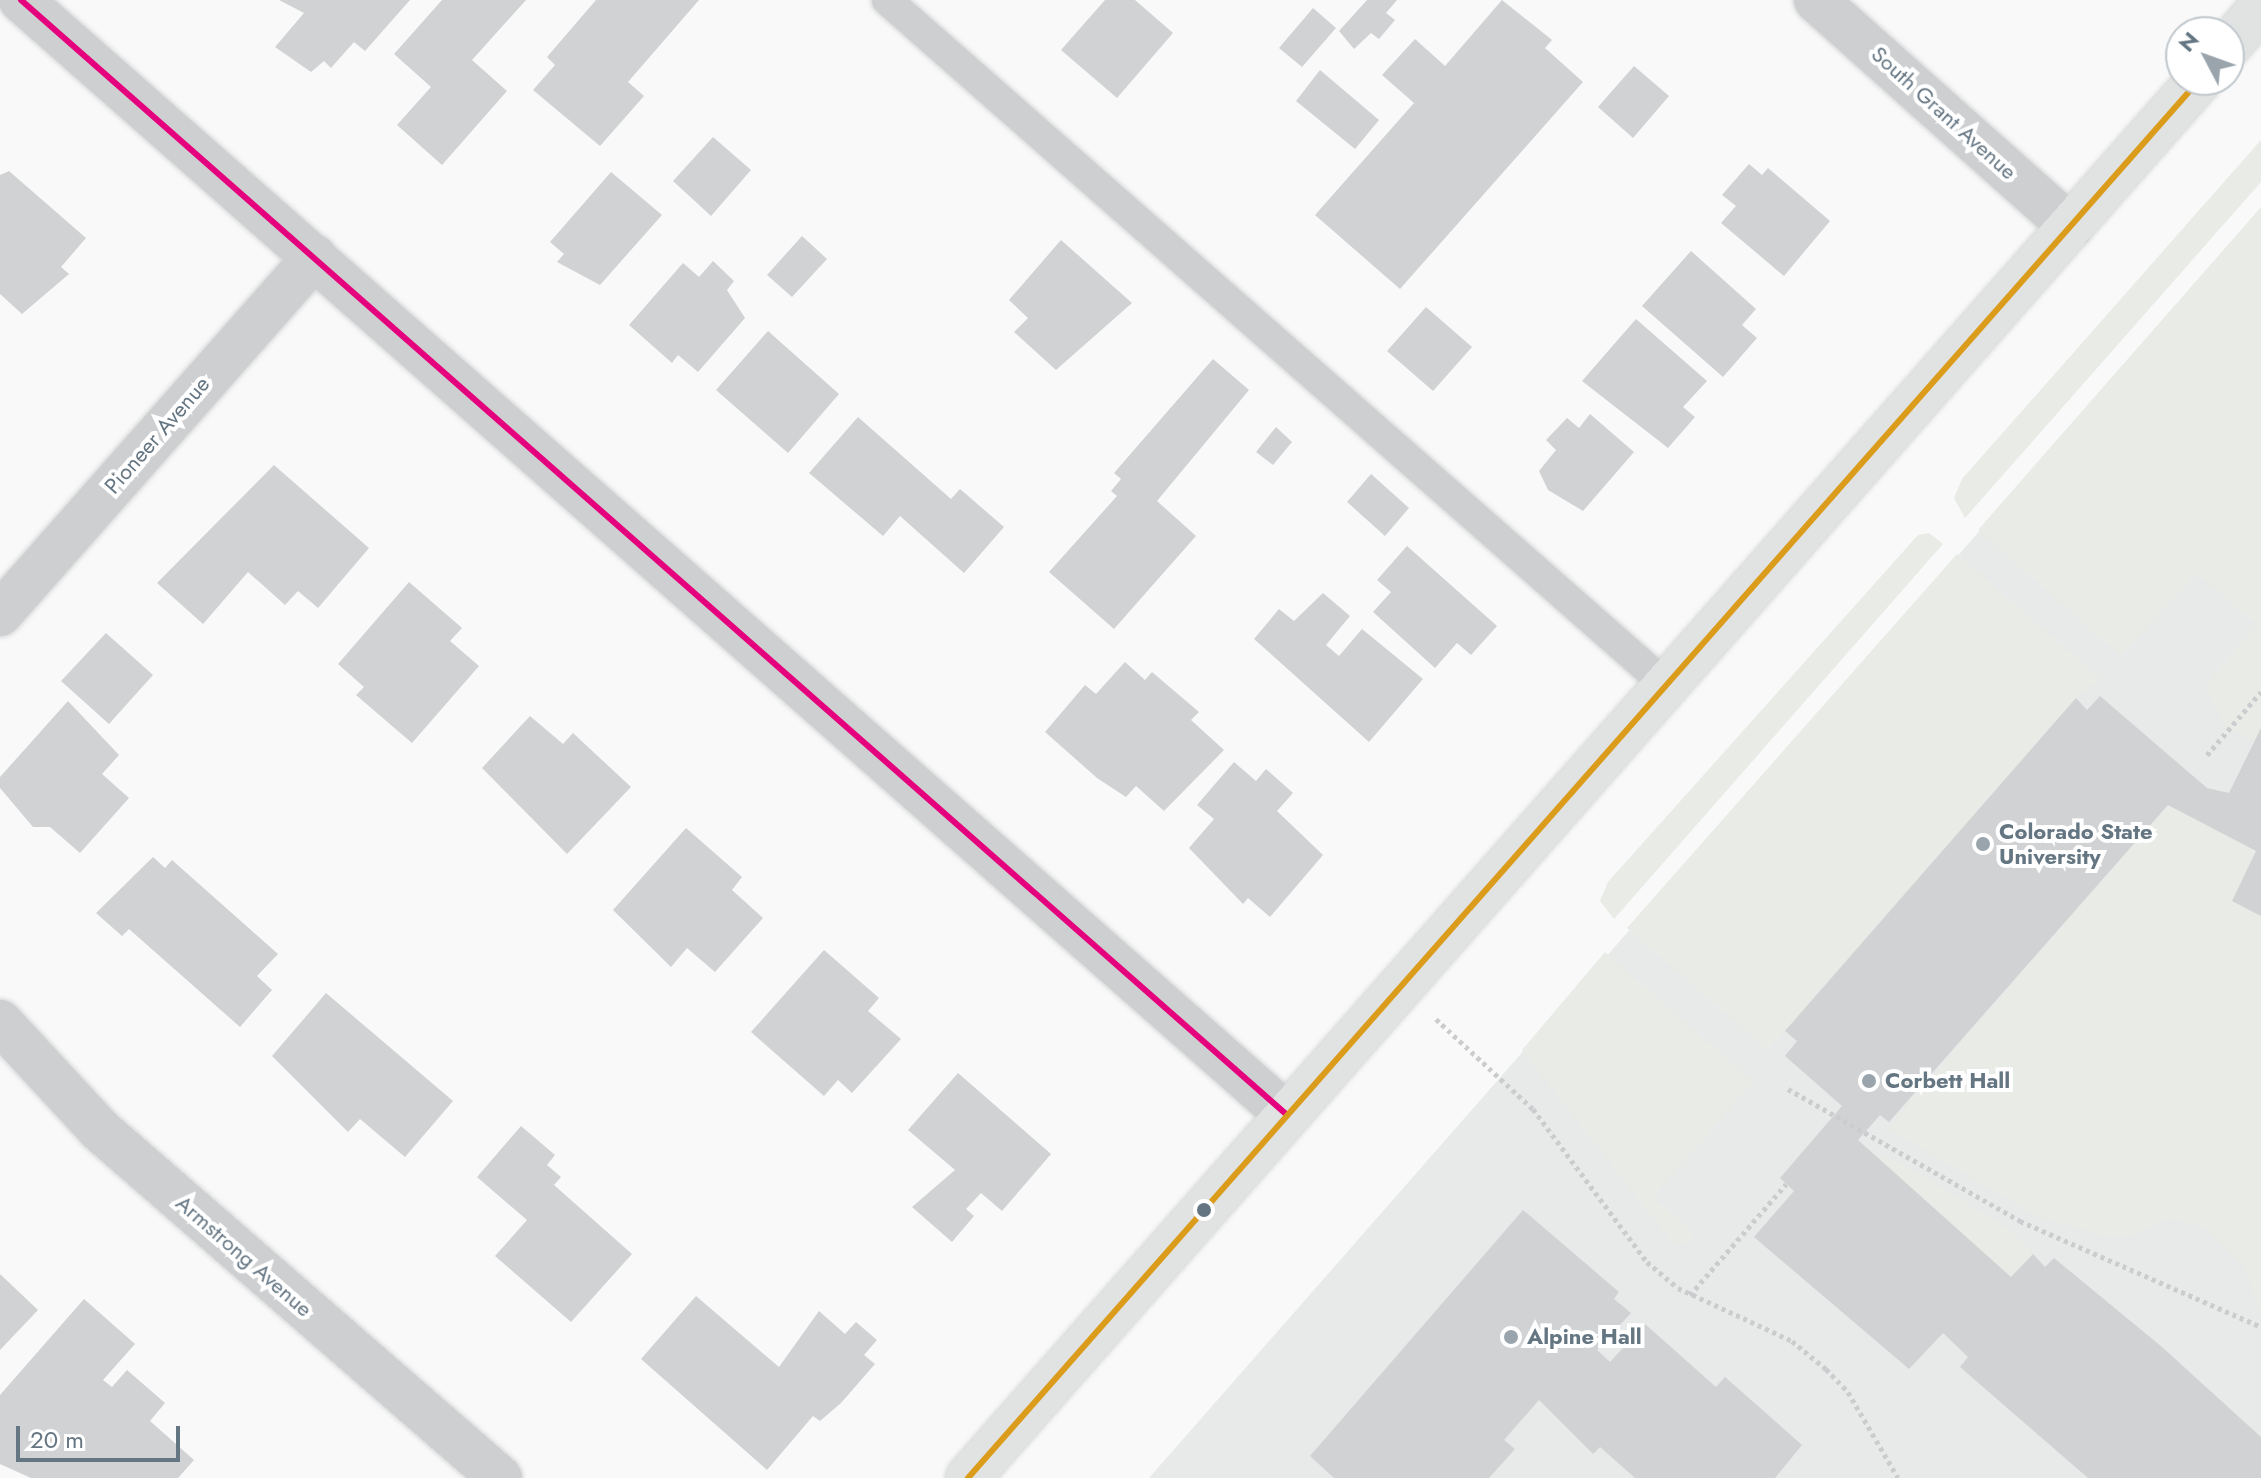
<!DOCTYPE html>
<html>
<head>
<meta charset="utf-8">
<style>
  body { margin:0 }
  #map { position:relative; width:2261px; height:1478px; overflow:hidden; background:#f9f9f9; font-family:Jost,sans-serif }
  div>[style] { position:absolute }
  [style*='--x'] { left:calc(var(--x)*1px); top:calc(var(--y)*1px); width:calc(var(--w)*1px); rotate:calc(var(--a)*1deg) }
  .built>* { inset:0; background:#e8e9e9 }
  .green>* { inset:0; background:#e8ebe6 }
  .building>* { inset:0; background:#d0d2d3 }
  .path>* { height:5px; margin-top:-2.5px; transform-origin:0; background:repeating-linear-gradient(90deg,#cbcccd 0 4px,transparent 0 8px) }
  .roads { filter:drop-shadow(0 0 2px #d5d6d7) drop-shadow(0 0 2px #d5d6d7) }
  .lane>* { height:30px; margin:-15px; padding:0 15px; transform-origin:15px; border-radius:15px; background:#cecfd0 }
  .street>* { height:44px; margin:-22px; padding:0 22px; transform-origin:22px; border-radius:22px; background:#cecfd0 }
  .secondary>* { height:44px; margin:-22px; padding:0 22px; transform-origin:22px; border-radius:22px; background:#e1e2e2 }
  .bus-1>* { height:6px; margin:-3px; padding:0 3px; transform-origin:3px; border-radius:3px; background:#e5007d }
  .bus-2>* { height:6px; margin:-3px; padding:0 3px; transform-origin:3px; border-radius:3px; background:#da9c1a }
  .dots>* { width:22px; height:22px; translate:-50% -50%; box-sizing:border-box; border:4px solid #fff; border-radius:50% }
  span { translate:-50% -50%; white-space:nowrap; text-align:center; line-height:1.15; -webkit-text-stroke:8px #fff; paint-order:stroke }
  .street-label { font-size:22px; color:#657683 }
  .poi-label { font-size:22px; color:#657683; font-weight:700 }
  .left { translate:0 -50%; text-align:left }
  .north { position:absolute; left:2165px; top:16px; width:80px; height:80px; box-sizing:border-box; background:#fff; border:2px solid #c1c8cd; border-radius:50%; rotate:311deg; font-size:22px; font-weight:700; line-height:32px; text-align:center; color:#657683 }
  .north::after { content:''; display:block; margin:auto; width:28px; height:36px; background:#99a4ac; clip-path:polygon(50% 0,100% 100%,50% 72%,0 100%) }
  .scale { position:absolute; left:16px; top:1426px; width:164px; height:36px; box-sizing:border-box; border:4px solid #657683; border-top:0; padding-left:10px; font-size:24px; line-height:28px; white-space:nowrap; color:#657683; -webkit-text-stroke:6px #fff; paint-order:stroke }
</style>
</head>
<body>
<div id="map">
  <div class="built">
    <i style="clip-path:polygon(2261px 210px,2261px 1478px,1149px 1478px)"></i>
  </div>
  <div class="green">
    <i style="clip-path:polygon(2261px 140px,2261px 182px,1965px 518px,1954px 498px,1962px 479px)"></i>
    <i style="clip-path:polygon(2261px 207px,2261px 728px,2255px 740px,2226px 726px,2204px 687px,2257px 625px,2196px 573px,2121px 656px,1978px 530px)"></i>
    <i style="clip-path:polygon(1929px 533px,1943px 544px,1614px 919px,1600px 901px,1608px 882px,1918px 535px)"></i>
    <i style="clip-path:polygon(1957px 554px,2101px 679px,2076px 698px,1768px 1050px,1627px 928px)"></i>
    <i style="clip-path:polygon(2168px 805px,2256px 851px,2232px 901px,2261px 916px,2261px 1313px,2244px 1267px,2203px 1227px,2169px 1218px,2137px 1235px,2108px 1237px,2037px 1216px,1887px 1128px)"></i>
    <i style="clip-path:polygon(1605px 952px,1753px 1082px,1653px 1197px,1695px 1235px,1686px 1244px,1671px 1241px,1522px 1050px)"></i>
    <i style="clip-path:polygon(1877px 1157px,1895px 1159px,2012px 1231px,2033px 1254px,2011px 1277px)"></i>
  </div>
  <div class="building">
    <i style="clip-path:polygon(279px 0,410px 0,365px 51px,354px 42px,331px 68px,324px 61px,311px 72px,275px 47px,304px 13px)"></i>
    <i style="clip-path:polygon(442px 0,526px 0,472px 60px,507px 91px,442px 165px,397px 125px,431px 87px,394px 54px)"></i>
    <i style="clip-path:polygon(596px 0,699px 0,628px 82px,644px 96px,600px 146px,533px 90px,555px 65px,547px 57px)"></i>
    <i style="clip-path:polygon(1105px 0,1135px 0,1173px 33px,1117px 98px,1061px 50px)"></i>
    <i style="clip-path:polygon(1367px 0,1397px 0,1386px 13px,1395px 20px,1379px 39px,1371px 33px,1354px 49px,1339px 31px)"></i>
    <i style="clip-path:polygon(1502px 0,1552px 40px,1545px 48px,1583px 82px,1400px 289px,1315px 215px,1414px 103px,1382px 75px,1415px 39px,1445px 66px)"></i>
    <i style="clip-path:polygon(1313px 8px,1336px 28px,1302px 67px,1279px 48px)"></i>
    <i style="clip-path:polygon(1634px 66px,1669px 96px,1633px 138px,1598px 107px)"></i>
    <i style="clip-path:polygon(1320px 70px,1379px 120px,1355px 149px,1296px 101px)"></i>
    <i style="clip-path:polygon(713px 137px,751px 170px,711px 216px,673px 181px)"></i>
    <i style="clip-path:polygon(1749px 164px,1762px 175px,1768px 168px,1830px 221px,1784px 276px,1721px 223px,1736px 206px,1722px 195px)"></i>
    <i style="clip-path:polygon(9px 171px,86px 238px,61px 267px,69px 274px,22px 314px,0 294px,0 175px)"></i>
    <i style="clip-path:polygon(611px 172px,662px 215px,600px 285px,557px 262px,564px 254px,550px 242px)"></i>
    <i style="clip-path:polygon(802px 236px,827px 259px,792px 297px,767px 275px)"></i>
    <i style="clip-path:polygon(1061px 240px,1132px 303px,1056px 370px,1014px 332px,1028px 318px,1009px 300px)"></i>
    <i style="clip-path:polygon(1691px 251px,1756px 309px,1742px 325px,1757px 338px,1723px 377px,1642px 306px)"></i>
    <i style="clip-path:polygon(713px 261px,734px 281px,727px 290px,745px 318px,698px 372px,678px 355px,672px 363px,629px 325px,683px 263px,699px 277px)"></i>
    <i style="clip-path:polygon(1426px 307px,1472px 347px,1433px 391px,1387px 351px)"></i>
    <i style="clip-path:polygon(1636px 319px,1707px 381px,1683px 407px,1695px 417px,1668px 448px,1582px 381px)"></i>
    <i style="clip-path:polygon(768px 331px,839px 394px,788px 453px,716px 390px)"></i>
    <i style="clip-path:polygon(1213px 359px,1249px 390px,1157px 501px,1196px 536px,1114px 629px,1049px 572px,1117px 496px,1111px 491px,1121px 479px,1114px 473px)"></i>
    <i style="clip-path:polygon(1590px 414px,1634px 452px,1583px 511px,1548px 490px,1539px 471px,1556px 450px,1546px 440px,1567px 418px,1579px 428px)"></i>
    <i style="clip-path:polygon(858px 417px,951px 499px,960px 489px,1004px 527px,964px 573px,900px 516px,883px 536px,809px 473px)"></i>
    <i style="clip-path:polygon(1276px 427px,1292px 442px,1273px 465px,1256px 452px)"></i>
    <i style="clip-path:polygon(274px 465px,369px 548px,318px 608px,298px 591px,285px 605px,248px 572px,203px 624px,157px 583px)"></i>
    <i style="clip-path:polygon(1371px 474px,1409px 508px,1385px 536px,1347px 502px)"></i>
    <i style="clip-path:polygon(1407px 546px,1497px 626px,1471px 655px,1457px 643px,1435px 668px,1373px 612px,1391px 592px,1377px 580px)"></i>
    <i style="clip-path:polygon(409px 582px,462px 628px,450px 641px,479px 666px,412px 743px,356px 695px,364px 687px,338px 664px)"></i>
    <i style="clip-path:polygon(1323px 593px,1350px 616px,1326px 645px,1339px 656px,1362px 629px,1423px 679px,1369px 742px,1254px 639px,1279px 609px,1294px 621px)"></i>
    <i style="clip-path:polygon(106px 633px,153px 675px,109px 724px,61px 681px)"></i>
    <i style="clip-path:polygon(1125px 662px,1145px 680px,1152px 672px,1199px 712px,1191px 720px,1224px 750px,1164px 811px,1136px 786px,1126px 797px,1097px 778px,1045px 732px,1085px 685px,1096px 694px)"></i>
    <i style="clip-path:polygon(2100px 696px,2207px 788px,2229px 793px,2261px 728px,2261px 916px,2232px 901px,2256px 851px,2168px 805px,1889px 1122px,1880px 1115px,1858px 1140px,2011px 1277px,2033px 1254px,2045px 1267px,2054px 1258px,2162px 1347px,2261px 1437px,2261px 1478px,2088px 1478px,1960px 1367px,1968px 1357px,1943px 1333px,1909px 1369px,1754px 1237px,1794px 1191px,1780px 1178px,1842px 1106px,1785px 1056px,1797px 1041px,1785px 1031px,2076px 698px,2087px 710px)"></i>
    <i style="clip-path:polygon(68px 701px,119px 755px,102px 774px,129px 798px,80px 853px,50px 827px,33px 827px,0 788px,0 777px)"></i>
    <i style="clip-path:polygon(530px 716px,563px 744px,573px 733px,631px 787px,567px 854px,482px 768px)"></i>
    <i style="clip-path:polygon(1234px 762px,1256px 781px,1266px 769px,1293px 793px,1277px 811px,1323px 855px,1270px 917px,1248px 898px,1243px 904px,1189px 848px,1214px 819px,1197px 805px)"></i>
    <i style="clip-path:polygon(686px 828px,742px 877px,732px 890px,763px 918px,715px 972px,687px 948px,671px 967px,613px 910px)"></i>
    <i style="clip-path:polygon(153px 857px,165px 868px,172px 860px,278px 954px,257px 976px,272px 990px,240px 1027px,129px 929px,122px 936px,96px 913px)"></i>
    <i style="clip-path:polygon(824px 950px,879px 998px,868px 1011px,901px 1039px,852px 1093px,838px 1080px,824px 1096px,751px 1032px)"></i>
    <i style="clip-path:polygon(326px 993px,453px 1101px,405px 1157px,360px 1119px,348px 1132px,272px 1056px)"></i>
    <i style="clip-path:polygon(958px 1073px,1051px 1154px,1002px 1211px,981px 1193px,966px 1209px,974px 1216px,952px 1242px,912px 1207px,955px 1170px,908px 1130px)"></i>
    <i style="clip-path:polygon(521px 1126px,555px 1155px,547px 1165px,561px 1177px,554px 1185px,632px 1254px,571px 1322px,495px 1256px,527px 1220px,477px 1177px)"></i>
    <i style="clip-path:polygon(1523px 1210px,1619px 1292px,1614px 1299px,1631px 1313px,1597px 1350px,1610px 1362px,1645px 1324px,1716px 1387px,1725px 1377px,1802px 1445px,1775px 1478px,1635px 1478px,1600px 1447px,1593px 1454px,1539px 1400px,1504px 1440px,1515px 1449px,1489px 1478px,1334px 1478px,1310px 1456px)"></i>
    <i style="clip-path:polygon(0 1274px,38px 1310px,0 1350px)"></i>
    <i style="clip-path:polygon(696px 1296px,779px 1367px,819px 1311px,845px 1334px,856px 1322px,877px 1340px,864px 1355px,875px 1364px,841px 1403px,820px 1421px,813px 1416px,767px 1470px,641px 1359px)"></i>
    <i style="clip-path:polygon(84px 1299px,135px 1344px,103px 1380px,112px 1387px,127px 1370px,165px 1403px,150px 1421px,194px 1460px,178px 1478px,31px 1478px,0 1464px,0 1395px)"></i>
  </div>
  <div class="path">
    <i style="--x:2207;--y:755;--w:83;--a:-49.4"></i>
    <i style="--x:1436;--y:1019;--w:132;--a:42.9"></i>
    <i style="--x:1533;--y:1109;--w:191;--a:53.3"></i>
    <i style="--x:1647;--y:1262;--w:40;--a:40"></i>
    <i style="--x:1678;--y:1288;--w:126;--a:24.9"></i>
    <i style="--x:1792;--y:1341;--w:44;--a:39.5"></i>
    <i style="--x:1826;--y:1369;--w:32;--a:46"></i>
    <i style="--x:1848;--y:1392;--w:99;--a:59.8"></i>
    <i style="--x:1788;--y:1089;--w:267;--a:29.6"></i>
    <i style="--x:2020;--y:1221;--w:263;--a:23.7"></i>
    <i style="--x:1690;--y:1295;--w:147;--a:-49.1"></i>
  </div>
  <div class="roads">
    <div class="lane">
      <i style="--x:887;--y:0;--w:1037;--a:41.33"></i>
    </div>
    <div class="street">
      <i style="--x:21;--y:0;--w:1687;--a:41.37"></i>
      <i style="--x:1816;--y:0;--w:341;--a:41.7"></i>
      <i style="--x:0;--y:614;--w:476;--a:-48.6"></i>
      <i style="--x:0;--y:1022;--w:147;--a:47.2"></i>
      <i style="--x:100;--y:1130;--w:530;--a:41.02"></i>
    </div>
    <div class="secondary">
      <i style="--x:2229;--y:45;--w:49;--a:-49.1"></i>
      <i style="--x:968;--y:1478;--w:1863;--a:-48.63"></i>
    </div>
  </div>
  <div class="bus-1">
    <i style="--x:21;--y:0;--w:1687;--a:41.37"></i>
  </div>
  <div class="bus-2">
    <i style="--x:968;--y:1478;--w:1863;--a:-48.63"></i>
  </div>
  <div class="dots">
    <i style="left:1983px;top:844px;background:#99a4ac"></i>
    <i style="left:1869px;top:1081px;background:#99a4ac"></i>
    <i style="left:1204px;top:1210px;background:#657683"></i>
    <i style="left:1511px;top:1337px;background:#99a4ac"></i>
  </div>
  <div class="street-label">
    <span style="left:1944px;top:113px;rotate:42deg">South Grant Avenue</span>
    <span style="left:157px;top:435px;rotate:-49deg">Pioneer Avenue</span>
    <span style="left:244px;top:1256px;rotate:41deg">Armstrong Avenue</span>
  </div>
  <div class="poi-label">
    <span class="left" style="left:1999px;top:844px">Colorado State<br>University</span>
    <span class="left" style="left:1885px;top:1081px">Corbett Hall</span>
    <span class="left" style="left:1527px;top:1337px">Alpine Hall</span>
  </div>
  <div class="north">N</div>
  <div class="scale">20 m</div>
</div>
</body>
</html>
